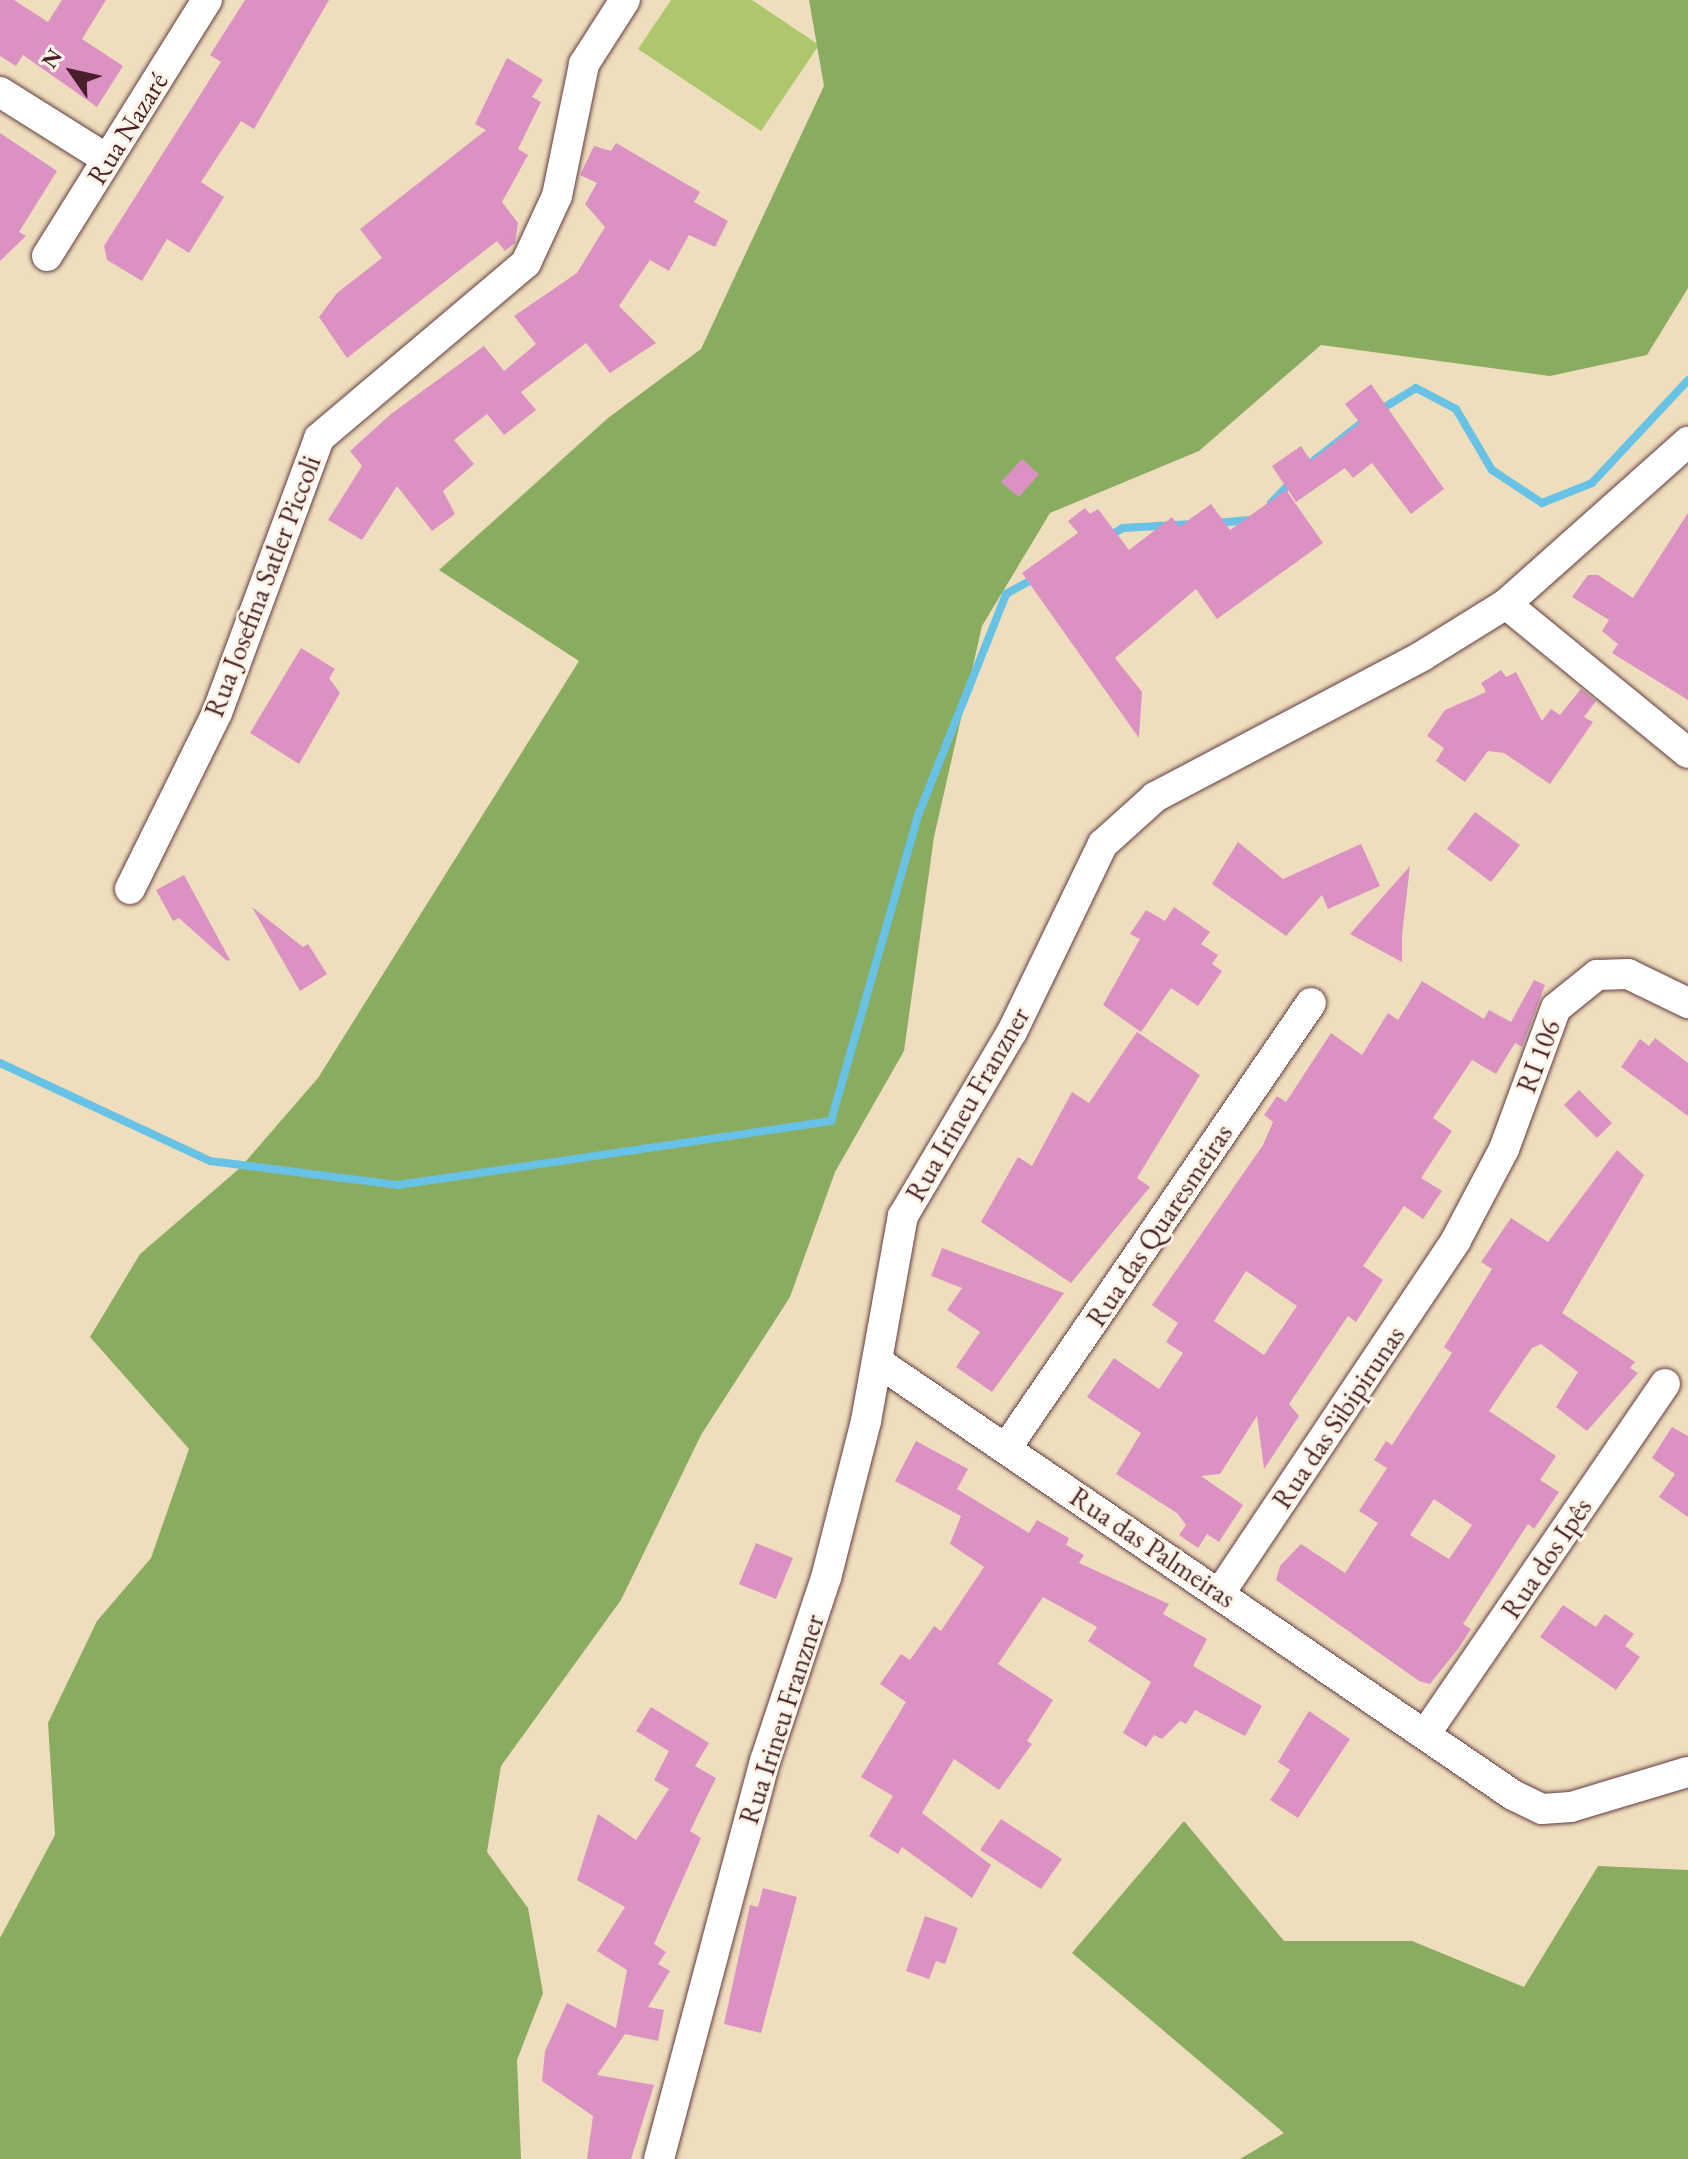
<!DOCTYPE html>
<html>
<head>
<meta charset="utf-8">
<style>
  body { margin:0 }
  #map { position:relative; width:1688px; height:2159px; overflow:hidden; background:#efdebd; font-family:"EB Garamond",serif }
  div>[style] { position:absolute }
  [style*='--x'] { left:calc(var(--x)*1px); top:calc(var(--y)*1px); width:calc(var(--w)*1px); rotate:calc(var(--a)*1deg) }
  .green>* { inset:0; background:#aec76c }
  .forest>* { inset:0; background:#8aac60 }
  .stream>* { height:8px; margin:-4px; padding:0 4px; transform-origin:4px; border-radius:4px; background:#67c2e5 }
  .building>* { inset:0; background:#db92c3 }
  .roads { filter:drop-shadow(0 0 2px #633c41) drop-shadow(0 0 2px #633c41) }
  .minor>* { height:30px; margin:-15px; padding:0 15px; transform-origin:15px; border-radius:15px; background:#fff }
  span { translate:-50% -50%; white-space:nowrap; text-align:center; line-height:1.15; -webkit-text-stroke:6px #fcf5e5; paint-order:stroke }
  .street-label { font-size:28px; color:#4a1f2b }
  .north { position:absolute; left:32px; top:32px; width:80px; height:80px; -webkit-text-stroke:6px #fcf5e5; paint-order:stroke; rotate:304deg; font-size:22px; font-weight:700; line-height:32px; text-align:center; color:#4a1f2b }
  .north::after { content:''; display:block; margin:auto; width:28px; height:36px; background:#4a1f2b; clip-path:polygon(50% 0,100% 100%,50% 72%,0 100%) }
</style>
</head>
<body>
<div id="map">
  <div class="green">
    <i style="clip-path:polygon(671px 0,752px 0,819px 45px,761px 131px,638px 49px)"></i>
  </div>
  <div class="forest">
    <i style="clip-path:polygon(809px 0,1688px 0,1688px 288px,1647px 355px,1550px 376px,1321px 345px,1199px 451px,1050px 513px,982px 626px,934px 837px,904px 1051px,835px 1172px,790px 1297px,701px 1435px,621px 1600px,501px 1766px,487px 1852px,528px 1908px,543px 1993px,517px 2060px,521px 2159px,0 2159px,0 1938px,55px 1835px,48px 1723px,97px 1621px,151px 1558px,189px 1449px,90px 1337px,140px 1254px,240px 1168px,318px 1078px,579px 661px,439px 570px,608px 418px,701px 349px,824px 86px)"></i>
    <i style="clip-path:polygon(1184px 1821px,1284px 1941px,1412px 1941px,1524px 1987px,1598px 1866px,1688px 1870px,1688px 2159px,1240px 2159px,1284px 2133px,1072px 1953px)"></i>
  </div>
  <div class="stream">
    <i style="--x:1380;--y:410;--w:42;--a:-31.4"></i>
    <i style="--x:1416;--y:388;--w:45;--a:27.7"></i>
    <i style="--x:1456;--y:409;--w:71;--a:59.5"></i>
    <i style="--x:1492;--y:470;--w:60;--a:33.4"></i>
    <i style="--x:1542;--y:503;--w:54;--a:-21.8"></i>
    <i style="--x:1592;--y:483;--w:141;--a:-47"></i>
    <i style="--x:1307;--y:466;--w:79;--a:-38.3"></i>
    <i style="--x:1271;--y:503;--w:30;--a:-46"></i>
    <i style="--x:1215;--y:523;--w:38;--a:-5"></i>
    <i style="--x:1109;--y:536;--w:16;--a:-30"></i>
    <i style="--x:1123;--y:528;--w:70;--a:-3.3"></i>
    <i style="--x:0;--y:1063;--w:232;--a:25"></i>
    <i style="--x:210;--y:1161;--w:190;--a:7.3"></i>
    <i style="--x:398;--y:1185;--w:438;--a:-8.4"></i>
    <i style="--x:831;--y:1121;--w:320;--a:-74.1"></i>
    <i style="--x:919;--y:813;--w:236;--a:-68.3"></i>
    <i style="--x:1006;--y:594;--w:37;--a:-29"></i>
  </div>
  <div class="building">
    <i style="clip-path:polygon(0 0,14px 0,48px 22px,62px 0,106px 0,82px 39px,123px 66px,97px 107px,23px 55px,16px 66px,0 56px)"></i>
    <i style="clip-path:polygon(245px 0,329px 0,254px 129px,241px 121px,201px 182px,224px 197px,189px 253px,167px 239px,142px 281px,107px 260px,104px 246px,221px 62px,210px 55px)"></i>
    <i style="clip-path:polygon(507px 58px,543px 80px,532px 97px,541px 102px,518px 149px,528px 155px,502px 202px,518px 223px,515px 243px,505px 251px,497px 241px,347px 358px,319px 317px,337px 293px,382px 258px,360px 229px,486px 130px,475px 124px)"></i>
    <i style="clip-path:polygon(0 133px,57px 171px,19px 232px,26px 236px,0 261px)"></i>
    <i style="clip-path:polygon(616px 143px,700px 192px,694px 202px,728px 221px,715px 247px,689px 235px,669px 271px,650px 260px,619px 306px,656px 343px,610px 373px,586px 343px,521px 392px,536px 410px,504px 435px,487px 414px,454px 440px,474px 464px,443px 491px,455px 514px,432px 531px,397px 486px,362px 540px,328px 520px,362px 466px,350px 451px,391px 414px,484px 346px,504px 371px,536px 344px,514px 316px,577px 273px,605px 227px,585px 204px,597px 183px,580px 175px,594px 146px,611px 151px)"></i>
    <i style="clip-path:polygon(1371px 384px,1444px 489px,1411px 514px,1372px 463px,1353px 478px,1345px 468px,1296px 502px,1272px 466px,1301px 446px,1311px 461px,1360px 423px,1345px 404px)"></i>
    <i style="clip-path:polygon(1022px 459px,1039px 474px,1019px 497px,1001px 482px)"></i>
    <i style="clip-path:polygon(1286px 490px,1323px 543px,1217px 619px,1196px 589px,1115px 658px,1142px 692px,1139px 738px,1022px 573px,1078px 533px,1068px 521px,1085px 508px,1090px 514px,1098px 509px,1129px 550px,1172px 517px,1179px 527px,1211px 504px,1230px 530px)"></i>
    <i style="clip-path:polygon(1688px 513px,1688px 700px,1612px 653px,1618px 644px,1602px 631px,1609px 620px,1572px 597px,1588px 575px,1598px 575px,1633px 598px)"></i>
    <i style="clip-path:polygon(301px 648px,335px 669px,329px 678px,340px 693px,299px 764px,250px 733px)"></i>
    <i style="clip-path:polygon(1501px 670px,1506px 677px,1516px 672px,1542px 721px,1551px 709px,1560px 715px,1581px 689px,1596px 701px,1584px 717px,1593px 722px,1550px 784px,1504px 753px,1488px 751px,1465px 782px,1436px 761px,1444px 748px,1427px 736px,1445px 710px,1486px 692px,1481px 683px)"></i>
    <i style="clip-path:polygon(1475px 812px,1520px 845px,1491px 882px,1447px 849px)"></i>
    <i style="clip-path:polygon(1238px 842px,1283px 879px,1361px 844px,1380px 886px,1328px 909px,1322px 895px,1286px 936px,1212px 884px)"></i>
    <i style="clip-path:polygon(1410px 866px,1402px 935px,1402px 962px,1350px 934px)"></i>
    <i style="clip-path:polygon(184px 875px,230px 960px,227px 961px,179px 918px,173px 921px,156px 890px)"></i>
    <i style="clip-path:polygon(252px 907px,303px 947px,308px 944px,327px 974px,300px 991px)"></i>
    <i style="clip-path:polygon(1174px 907px,1210px 932px,1201px 944px,1218px 955px,1212px 964px,1222px 971px,1198px 1006px,1171px 988px,1141px 1032px,1103px 1005px,1140px 939px,1130px 934px,1146px 910px,1165px 921px)"></i>
    <i style="clip-path:polygon(evenodd,1534px 980px,1545px 985px,1522px 1047px,1515px 1043px,1496px 1074px,1472px 1060px,1433px 1118px,1452px 1131px,1421px 1178px,1442px 1191px,1423px 1219px,1404px 1206px,1363px 1266px,1383px 1280px,1356px 1322px,1348px 1316px,1289px 1404px,1299px 1416px,1264px 1469px,1257px 1416px,1220px 1474px,1201px 1476px,1243px 1505px,1219px 1542px,1207px 1534px,1198px 1548px,1179px 1535px,1186px 1525px,1177px 1513px,1116px 1474px,1141px 1433px,1087px 1397px,1114px 1358px,1159px 1389px,1183px 1353px,1166px 1342px,1178px 1323px,1152px 1305px,1263px 1145px,1273px 1122px,1264px 1115px,1277px 1096px,1286px 1102px,1331px 1033px,1362px 1055px,1388px 1013px,1398px 1020px,1422px 981px,1484px 1019px,1489px 1010px,1511px 1022px,1534px 980px,1246px 1271px,1297px 1306px,1264px 1355px,1214px 1321px,1246px 1271px)"></i>
    <i style="clip-path:polygon(1137px 1032px,1200px 1075px,1137px 1178px,1150px 1187px,1071px 1283px,981px 1222px,1018px 1157px,1032px 1166px,1072px 1092px,1089px 1103px)"></i>
    <i style="clip-path:polygon(1655px 1038px,1688px 1063px,1688px 1116px,1621px 1067px,1640px 1039px,1649px 1046px)"></i>
    <i style="clip-path:polygon(1579px 1090px,1612px 1123px,1597px 1138px,1564px 1105px)"></i>
    <i style="clip-path:polygon(evenodd,1617px 1150px,1644px 1175px,1562px 1313px,1635px 1362px,1630px 1368px,1638px 1373px,1587px 1431px,1556px 1407px,1578px 1372px,1541px 1344px,1532px 1348px,1489px 1411px,1556px 1456px,1540px 1480px,1559px 1492px,1534px 1529px,1528px 1524px,1463px 1624px,1471px 1629px,1458px 1649px,1430px 1684px,1419px 1681px,1276px 1580px,1280px 1566px,1301px 1544px,1345px 1573px,1378px 1523px,1359px 1511px,1387px 1468px,1374px 1460px,1386px 1441px,1392px 1445px,1452px 1353px,1444px 1347px,1492px 1269px,1481px 1262px,1511px 1218px,1548px 1242px,1617px 1150px,1434px 1499px,1472px 1525px,1449px 1559px,1410px 1535px,1434px 1499px)"></i>
    <i style="clip-path:polygon(942px 1248px,1064px 1293px,992px 1392px,956px 1367px,980px 1332px,947px 1310px,962px 1288px,931px 1276px)"></i>
    <i style="clip-path:polygon(1672px 1427px,1688px 1436px,1688px 1517px,1659px 1497px,1675px 1474px,1652px 1458px)"></i>
    <i style="clip-path:polygon(916px 1441px,968px 1469px,957px 1489px,1029px 1533px,1037px 1520px,1069px 1538px,1066px 1545px,1084px 1555px,1079px 1563px,1169px 1604px,1163px 1614px,1207px 1639px,1193px 1666px,1262px 1706px,1245px 1736px,1195px 1710px,1186px 1724px,1180px 1721px,1162px 1739px,1154px 1735px,1146px 1747px,1123px 1733px,1151px 1682px,1088px 1641px,1097px 1627px,1043px 1597px,998px 1664px,1053px 1700px,1027px 1741px,1032px 1744px,999px 1790px,954px 1759px,922px 1813px,991px 1865px,972px 1898px,902px 1847px,898px 1854px,869px 1836px,893px 1796px,861px 1777px,906px 1702px,880px 1684px,901px 1654px,910px 1660px,934px 1626px,941px 1631px,984px 1567px,950px 1544px,961px 1516px,895px 1481px)"></i>
    <i style="clip-path:polygon(756px 1543px,793px 1558px,776px 1599px,739px 1584px)"></i>
    <i style="clip-path:polygon(1563px 1605px,1596px 1627px,1605px 1614px,1634px 1634px,1625px 1646px,1640px 1657px,1616px 1690px,1540px 1637px)"></i>
    <i style="clip-path:polygon(651px 1707px,709px 1743px,695px 1766px,716px 1778px,690px 1831px,701px 1838px,654px 1944px,666px 1952px,658px 1964px,670px 1971px,648px 2007px,664px 2010px,658px 2041px,625px 2034px,597px 2075px,654px 2085px,631px 2159px,587px 2159px,593px 2116px,542px 2081px,545px 2051px,567px 2003px,616px 2028px,627px 1970px,597px 1951px,625px 1907px,577px 1880px,598px 1814px,636px 1840px,669px 1789px,654px 1780px,669px 1751px,636px 1731px)"></i>
    <i style="clip-path:polygon(1309px 1711px,1350px 1739px,1298px 1818px,1270px 1800px,1290px 1770px,1278px 1762px)"></i>
    <i style="clip-path:polygon(1001px 1819px,1062px 1859px,1041px 1889px,980px 1850px)"></i>
    <i style="clip-path:polygon(763px 1888px,797px 1897px,761px 2033px,724px 2024px,750px 1905px,758px 1907px)"></i>
    <i style="clip-path:polygon(925px 1916px,958px 1928px,945px 1964px,936px 1961px,929px 1979px,906px 1971px)"></i>
  </div>
  <div class="roads">
    <div class="minor">
      <i style="--x:0;--y:92;--w:126;--a:32.1"></i>
      <i style="--x:47;--y:256;--w:302;--a:-58"></i>
      <i style="--x:1506;--y:604;--w:235;--a:39.3"></i>
      <i style="--x:130;--y:889;--w:196;--a:-63.7"></i>
      <i style="--x:217;--y:713;--w:293;--a:-69.6"></i>
      <i style="--x:319;--y:438;--w:271;--a:-40.2"></i>
      <i style="--x:526;--y:263;--w:74;--a:-65.2"></i>
      <i style="--x:557;--y:196;--w:135;--a:-78.4"></i>
      <i style="--x:584;--y:64;--w:76;--a:-57.4"></i>
      <i style="--x:878;--y:1362;--w:769;--a:34.29"></i>
      <i style="--x:1513;--y:1795;--w:32;--a:26"></i>
      <i style="--x:1542;--y:1809;--w:29;--a:-4"></i>
      <i style="--x:1571;--y:1807;--w:122;--a:-16.7"></i>
      <i style="--x:1007;--y:1447;--w:538;--a:-55.6"></i>
      <i style="--x:1220;--y:1593;--w:425;--a:-56.2"></i>
      <i style="--x:1456;--y:1240;--w:103;--a:-62.2"></i>
      <i style="--x:1504;--y:1149;--w:150;--a:-69.8"></i>
      <i style="--x:1556;--y:1008;--w:53;--a:-38.8"></i>
      <i style="--x:1597;--y:975;--w:31;--a:-2"></i>
      <i style="--x:1628;--y:974;--w:67;--a:25.8"></i>
      <i style="--x:1426;--y:1733;--w:423;--a:-55.6"></i>
      <i style="--x:659;--y:2159;--w:412;--a:-75.1"></i>
      <i style="--x:765;--y:1761;--w:193;--a:-71.6"></i>
      <i style="--x:826;--y:1578;--w:162;--a:-75.7"></i>
      <i style="--x:866;--y:1421;--w:208;--a:-79.8"></i>
      <i style="--x:903;--y:1216;--w:214;--a:-59.4"></i>
      <i style="--x:1012;--y:1032;--w:209;--a:-64.2"></i>
      <i style="--x:1103;--y:844;--w:70;--a:-42.1"></i>
      <i style="--x:1155;--y:797;--w:302;--a:-27.8"></i>
      <i style="--x:1422;--y:656;--w:99;--a:-31.8"></i>
      <i style="--x:1506;--y:604;--w:244;--a:-41.7"></i>
    </div>
  </div>
  <div class="street-label">
    <span style="left:127px;top:128px;rotate:-58deg">Rua Nazaré</span>
    <span style="left:262px;top:586px;rotate:-69deg">Rua Josefina Satler Piccoli</span>
    <span style="left:1538px;top:1056px;rotate:-69deg">RI 106</span>
    <span style="left:967px;top:1104px;rotate:-60deg">Rua Irineu Franzner</span>
    <span style="left:1159px;top:1225px;rotate:-56deg">Rua das Quaresmeiras</span>
    <span style="left:1338px;top:1417px;rotate:-56deg">Rua das Sibipirunas</span>
    <span style="left:1153px;top:1547px;rotate:34deg">Rua das Palmeiras</span>
    <span style="left:1546px;top:1558px;rotate:-56deg">Rua dos Ipês</span>
    <span style="left:781px;top:1719px;rotate:-72deg">Rua Irineu Franzner</span>
  </div>
  <div class="north">N</div>
</div>
</body>
</html>
